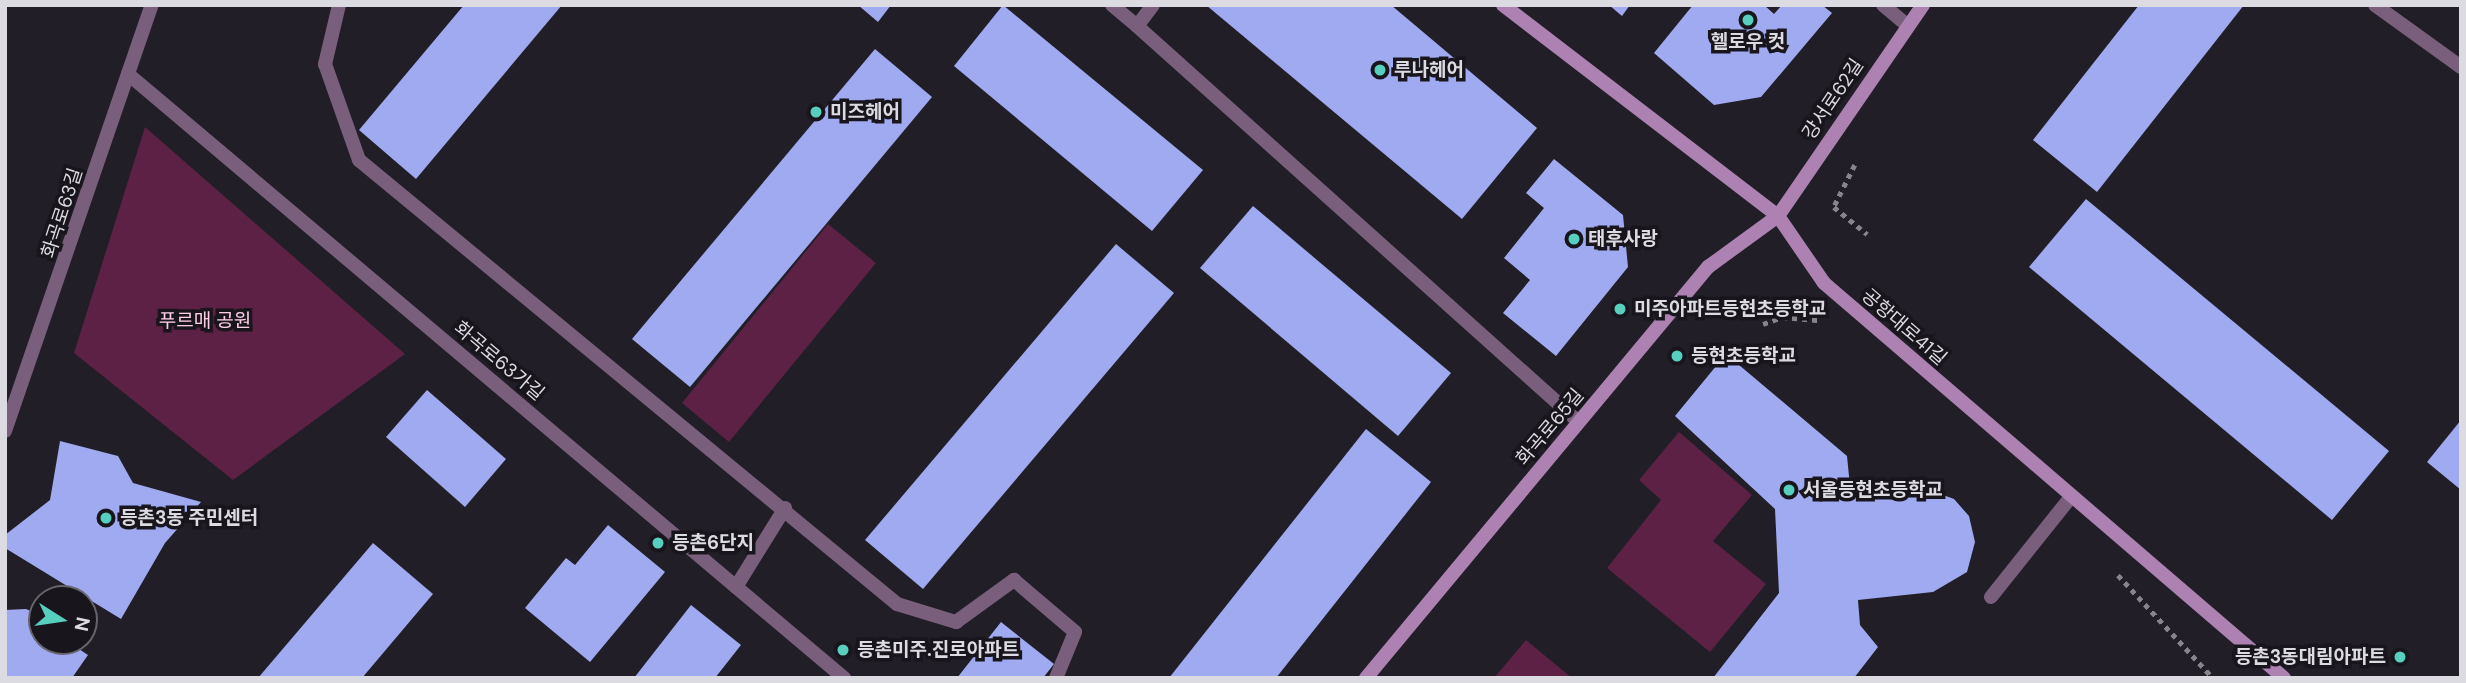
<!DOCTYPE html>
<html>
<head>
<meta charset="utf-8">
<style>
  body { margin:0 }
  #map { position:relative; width:2466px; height:683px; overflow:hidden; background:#211e27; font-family:"DM Sans","Noto Sans KR",sans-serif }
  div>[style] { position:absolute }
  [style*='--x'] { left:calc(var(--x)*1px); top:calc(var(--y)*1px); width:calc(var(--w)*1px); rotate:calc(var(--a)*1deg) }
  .green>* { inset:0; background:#5c2145 }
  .building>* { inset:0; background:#9faaf0 }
  .path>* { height:4.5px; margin-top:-2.25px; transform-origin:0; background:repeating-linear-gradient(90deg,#87848c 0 5px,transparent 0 10px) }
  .lane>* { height:14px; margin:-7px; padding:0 7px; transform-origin:7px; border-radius:7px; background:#7a5f7d }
  .street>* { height:14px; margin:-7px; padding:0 7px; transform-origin:7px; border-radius:7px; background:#7a5f7d }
  .secondary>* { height:14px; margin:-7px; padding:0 7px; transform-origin:7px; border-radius:7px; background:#ad82b3 }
  .dots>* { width:19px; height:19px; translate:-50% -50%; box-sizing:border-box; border:4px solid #18151d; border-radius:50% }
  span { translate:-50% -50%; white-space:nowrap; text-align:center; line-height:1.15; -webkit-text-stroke:7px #18151d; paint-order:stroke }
  .poi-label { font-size:19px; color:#dddbe2; font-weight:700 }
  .left { translate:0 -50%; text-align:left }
  .right { translate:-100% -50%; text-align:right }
  .street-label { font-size:19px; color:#dddbe2 }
  .park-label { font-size:19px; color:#fdcde6 }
  .frame { position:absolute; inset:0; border:7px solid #dddbe2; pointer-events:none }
  .north { position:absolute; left:28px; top:585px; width:70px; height:70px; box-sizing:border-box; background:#18151d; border:2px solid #67646c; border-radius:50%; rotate:102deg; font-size:19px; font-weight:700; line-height:28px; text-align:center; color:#dddbe2 }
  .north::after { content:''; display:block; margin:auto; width:24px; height:32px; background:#58cebf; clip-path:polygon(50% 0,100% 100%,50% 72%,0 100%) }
</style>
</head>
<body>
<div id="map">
  <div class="green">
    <i style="clip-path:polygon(145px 127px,405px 354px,233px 480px,74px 353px)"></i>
    <i style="clip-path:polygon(828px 224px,876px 263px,729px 442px,682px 403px)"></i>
    <i style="clip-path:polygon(1679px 432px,1752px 495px,1713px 541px,1766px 584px,1710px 652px,1607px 568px,1661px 500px,1639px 480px)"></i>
    <i style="clip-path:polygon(1526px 640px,1572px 678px,1494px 678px)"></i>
  </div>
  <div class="building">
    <i style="clip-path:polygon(464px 5px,562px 5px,416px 179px,359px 130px)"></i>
    <i style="clip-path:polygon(858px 5px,891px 5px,878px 22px)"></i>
    <i style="clip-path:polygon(1003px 5px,1203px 170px,1152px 231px,954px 66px)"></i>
    <i style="clip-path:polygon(1206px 5px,1391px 5px,1537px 128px,1462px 219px)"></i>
    <i style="clip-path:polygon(1609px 5px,1630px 5px,1622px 16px)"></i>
    <i style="clip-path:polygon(1693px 5px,1764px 5px,1774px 14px,1782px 5px,1822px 5px,1832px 13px,1761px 97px,1714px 105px,1654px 53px)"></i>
    <i style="clip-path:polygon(2139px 5px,2244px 5px,2097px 192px,2033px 140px)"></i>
    <i style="clip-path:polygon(875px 49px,932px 97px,690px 387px,632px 339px)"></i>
    <i style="clip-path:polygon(1554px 159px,1623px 215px,1628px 267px,1556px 356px,1503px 313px,1530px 280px,1504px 258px,1544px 208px,1526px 193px)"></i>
    <i style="clip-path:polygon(2086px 199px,2389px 451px,2332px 520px,2029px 267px)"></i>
    <i style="clip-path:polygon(1253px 206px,1451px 373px,1398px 436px,1200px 268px)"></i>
    <i style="clip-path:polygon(1116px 244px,1174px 293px,923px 589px,865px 540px)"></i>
    <i style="clip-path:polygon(1726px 354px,1847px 456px,1851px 496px,1932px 491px,1954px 499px,1969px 516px,1975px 542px,1967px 572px,1933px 592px,1858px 600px,1860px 625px,1878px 647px,1854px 678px,1713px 678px,1779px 593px,1775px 509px,1675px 416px)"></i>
    <i style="clip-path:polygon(427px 390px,506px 459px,465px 507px,386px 437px)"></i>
    <i style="clip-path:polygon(2461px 420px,2461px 490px,2427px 462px)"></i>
    <i style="clip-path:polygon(1366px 429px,1431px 482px,1276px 678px,1169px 678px)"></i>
    <i style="clip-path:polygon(60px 441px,118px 456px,133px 483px,201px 502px,165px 543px,121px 619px,5px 548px,5px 535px,50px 500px)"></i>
    <i style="clip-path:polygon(608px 525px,665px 572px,590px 662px,525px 608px,566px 558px,575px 565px)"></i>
    <i style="clip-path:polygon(373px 543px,433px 594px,362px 678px,258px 678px)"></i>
    <i style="clip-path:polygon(691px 605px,741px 645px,715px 678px,634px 678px)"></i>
    <i style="clip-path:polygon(26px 609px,42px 616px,42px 641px,67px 641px,88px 655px,72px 678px,5px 678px,5px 610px)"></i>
    <i style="clip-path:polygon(1001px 622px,1054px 664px,1043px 678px,957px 678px)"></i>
  </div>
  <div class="path">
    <i style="--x:1855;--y:165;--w:47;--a:116.6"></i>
    <i style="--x:1834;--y:207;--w:43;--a:39.3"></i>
    <i style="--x:1763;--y:324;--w:20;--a:-20"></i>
    <i style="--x:1782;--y:317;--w:38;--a:5"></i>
    <i style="--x:2118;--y:575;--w:140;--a:47.3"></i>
  </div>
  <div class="lane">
    <i style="--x:339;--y:5;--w:61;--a:103.3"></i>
    <i style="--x:325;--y:64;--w:102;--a:70.5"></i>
    <i style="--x:359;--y:160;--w:698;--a:39.53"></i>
    <i style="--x:897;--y:604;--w:62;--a:17"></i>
    <i style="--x:956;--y:622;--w:72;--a:-35.9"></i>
    <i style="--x:1014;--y:580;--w:80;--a:40.4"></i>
    <i style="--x:1075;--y:632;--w:50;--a:112.4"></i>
    <i style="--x:2375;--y:5;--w:106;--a:35.8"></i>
    <i style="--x:736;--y:587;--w:93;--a:-58.2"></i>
    <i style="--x:1991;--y:597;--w:127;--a:-51.4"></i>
  </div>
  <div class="street">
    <i style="--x:1112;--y:5;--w:33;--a:40"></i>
    <i style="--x:1153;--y:5;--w:26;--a:127"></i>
    <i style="--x:1137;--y:26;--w:593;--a:41.86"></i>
    <i style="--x:1883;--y:5;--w:31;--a:40"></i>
    <i style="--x:128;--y:74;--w:937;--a:40.15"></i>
    <i style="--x:5;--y:431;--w:451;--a:-71"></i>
  </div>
  <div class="secondary">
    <i style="--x:1503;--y:5;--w:347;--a:37.5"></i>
    <i style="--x:1778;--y:216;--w:81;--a:55.5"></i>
    <i style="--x:1824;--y:283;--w:606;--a:40.65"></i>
    <i style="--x:1366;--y:678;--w:535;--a:-50.24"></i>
    <i style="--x:1708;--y:267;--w:87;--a:-36.1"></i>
    <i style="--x:1778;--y:216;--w:256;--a:-55.5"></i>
  </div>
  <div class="dots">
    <i style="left:1748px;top:20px;background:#58cebf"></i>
    <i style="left:1380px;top:70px;background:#58cebf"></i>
    <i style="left:816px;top:112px;background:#58cebf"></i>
    <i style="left:1574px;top:239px;background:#58cebf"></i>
    <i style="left:1620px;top:309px;background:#58cebf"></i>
    <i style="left:1677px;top:356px;background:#58cebf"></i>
    <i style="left:1789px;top:490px;background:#58cebf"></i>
    <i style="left:106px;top:518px;background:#58cebf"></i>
    <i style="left:658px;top:543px;background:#58cebf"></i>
    <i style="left:843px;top:650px;background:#58cebf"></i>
    <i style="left:2400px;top:657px;background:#58cebf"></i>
  </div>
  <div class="poi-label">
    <span style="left:1748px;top:42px">헬로우 컷</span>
    <span class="left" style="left:1394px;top:70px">루나헤어</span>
    <span class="left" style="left:830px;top:112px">미즈헤어</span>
    <span class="left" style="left:1588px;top:239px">태후사랑</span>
    <span class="left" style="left:1634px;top:309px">미주아파트등현초등학교</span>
    <span class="left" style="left:1691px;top:356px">등현초등학교</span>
    <span class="left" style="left:1803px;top:490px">서울등현초등학교</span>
    <span class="left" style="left:120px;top:518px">등촌3동 주민센터</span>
    <span class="left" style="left:672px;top:543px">등촌6단지</span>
    <span class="left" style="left:857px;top:650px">등촌미주.진로아파트</span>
    <span class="right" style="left:2386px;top:657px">등촌3동대림아파트</span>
  </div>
  <div class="street-label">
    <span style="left:1833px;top:99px;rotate:-56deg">강서로62길</span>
    <span style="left:62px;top:213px;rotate:-72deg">화곡로63길</span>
    <span style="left:1904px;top:327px;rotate:41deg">공항대로41길</span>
    <span style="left:499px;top:361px;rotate:40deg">화곡로63가길</span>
    <span style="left:1550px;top:427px;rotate:-50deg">화곡로65길</span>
  </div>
  <div class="park-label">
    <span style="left:205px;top:321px">푸르매 공원</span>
  </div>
  <div class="frame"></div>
  <div class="north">N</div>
</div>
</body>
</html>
